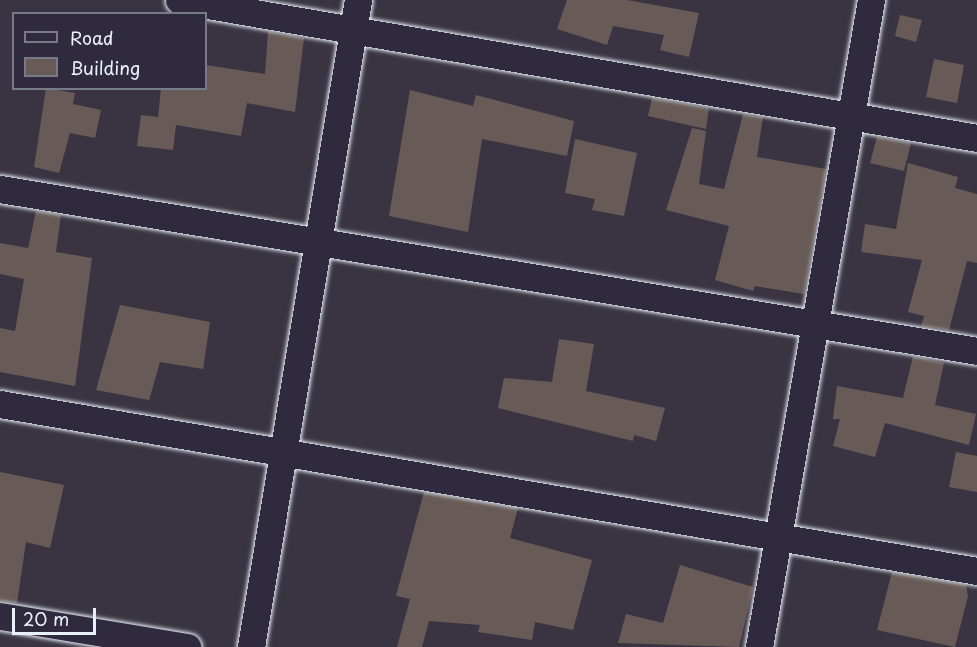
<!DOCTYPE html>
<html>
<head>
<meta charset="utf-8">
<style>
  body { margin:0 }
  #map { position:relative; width:977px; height:647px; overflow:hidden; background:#3a3442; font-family:"Playpen Sans",sans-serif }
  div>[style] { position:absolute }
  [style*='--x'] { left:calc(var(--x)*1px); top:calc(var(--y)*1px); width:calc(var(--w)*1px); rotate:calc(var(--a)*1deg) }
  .building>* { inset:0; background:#685b57 }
  .roads { filter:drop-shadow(0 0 2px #e8f1f8) drop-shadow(0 0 2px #e8f1f8) }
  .minor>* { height:27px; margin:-13.5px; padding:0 13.5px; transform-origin:13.5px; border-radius:13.5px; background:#2f2a3d }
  span { translate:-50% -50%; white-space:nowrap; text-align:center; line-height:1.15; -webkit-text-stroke:6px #2f2a3d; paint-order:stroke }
  .legend { position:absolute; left:12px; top:12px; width:195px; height:78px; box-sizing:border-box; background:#2f2a3d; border:2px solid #797a88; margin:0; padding:8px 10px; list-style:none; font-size:18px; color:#e8f1f8 }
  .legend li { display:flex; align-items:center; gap:12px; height:30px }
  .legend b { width:30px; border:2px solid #797a88 }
  .scale { position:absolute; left:12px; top:608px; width:84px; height:27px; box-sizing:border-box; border:3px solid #e8f1f8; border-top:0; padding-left:8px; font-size:18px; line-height:21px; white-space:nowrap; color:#e8f1f8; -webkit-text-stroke:4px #2f2a3d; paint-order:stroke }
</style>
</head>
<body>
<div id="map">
  <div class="building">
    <i style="clip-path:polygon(567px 0,627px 0,699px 13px,689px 57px,660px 50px,664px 35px,613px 26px,607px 45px,557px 29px)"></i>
    <i style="clip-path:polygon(900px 15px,922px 20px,916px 42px,895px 36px)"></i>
    <i style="clip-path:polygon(268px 31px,304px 38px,295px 112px,247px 103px,241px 136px,176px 125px,173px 150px,137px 146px,141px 115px,158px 117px,161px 88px,206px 88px,206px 65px,265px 74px)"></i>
    <i style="clip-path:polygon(934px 59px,964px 65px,957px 103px,926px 97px)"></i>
    <i style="clip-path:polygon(46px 88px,75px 93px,73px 104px,101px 110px,95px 138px,70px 133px,59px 173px,34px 167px)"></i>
    <i style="clip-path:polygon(410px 90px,473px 106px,476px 95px,574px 121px,567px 156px,482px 139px,468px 232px,389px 216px)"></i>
    <i style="clip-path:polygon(652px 98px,709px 108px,706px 129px,648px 116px)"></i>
    <i style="clip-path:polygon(743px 114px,763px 117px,757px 157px,826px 169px,804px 294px,755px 286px,753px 291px,715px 280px,729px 226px,666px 210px,692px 128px,706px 131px,699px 184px,724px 189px)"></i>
    <i style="clip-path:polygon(877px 137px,911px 143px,904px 171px,870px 163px)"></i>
    <i style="clip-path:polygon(575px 139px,637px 153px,624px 216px,592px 210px,595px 199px,565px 193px)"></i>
    <i style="clip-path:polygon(908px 163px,958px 177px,955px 188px,977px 194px,977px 263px,967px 261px,949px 330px,921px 326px,924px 316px,908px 312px,922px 260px,861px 252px,865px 224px,896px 229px)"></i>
    <i style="clip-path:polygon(36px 211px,61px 215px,56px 252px,92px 258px,75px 386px,0 372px,0 328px,15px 331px,24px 279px,0 274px,0 243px,28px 248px)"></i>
    <i style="clip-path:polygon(120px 305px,210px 322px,203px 369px,160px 362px,149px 400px,96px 390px)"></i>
    <i style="clip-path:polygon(559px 339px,594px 344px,586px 391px,665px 408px,656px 441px,634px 435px,633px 441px,498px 408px,504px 378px,552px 382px)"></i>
    <i style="clip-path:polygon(913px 356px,944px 363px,935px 405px,976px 414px,969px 445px,885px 423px,875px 457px,833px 446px,840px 419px,833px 419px,837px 386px,903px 398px)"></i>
    <i style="clip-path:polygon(956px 452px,977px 456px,977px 492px,949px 487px)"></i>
    <i style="clip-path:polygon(0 472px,64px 485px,50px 548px,26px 542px,17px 603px,0 601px)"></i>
    <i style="clip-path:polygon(424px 492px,518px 508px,510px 538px,592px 560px,573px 630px,535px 622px,532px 640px,478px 632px,480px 625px,429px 621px,422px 647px,397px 647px,410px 599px,396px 596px)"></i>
    <i style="clip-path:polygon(680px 565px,753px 587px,739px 647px,618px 643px,626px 614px,663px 623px)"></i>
    <i style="clip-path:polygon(892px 572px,966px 585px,968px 596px,955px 647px,877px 630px)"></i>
  </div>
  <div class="roads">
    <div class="minor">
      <i style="--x:179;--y:0;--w:810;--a:9.81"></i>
      <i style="--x:0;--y:189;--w:990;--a:9.41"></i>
      <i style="--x:0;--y:404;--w:991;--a:9.7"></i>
      <i style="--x:0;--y:616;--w:190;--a:9.4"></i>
      <i style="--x:251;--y:647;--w:656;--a:-80.61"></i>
      <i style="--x:759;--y:647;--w:657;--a:-80.18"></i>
    </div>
  </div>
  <ul class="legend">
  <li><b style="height:8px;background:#2f2a3d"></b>Road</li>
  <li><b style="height:16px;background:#685b57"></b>Building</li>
  </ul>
  <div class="scale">20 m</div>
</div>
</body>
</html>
